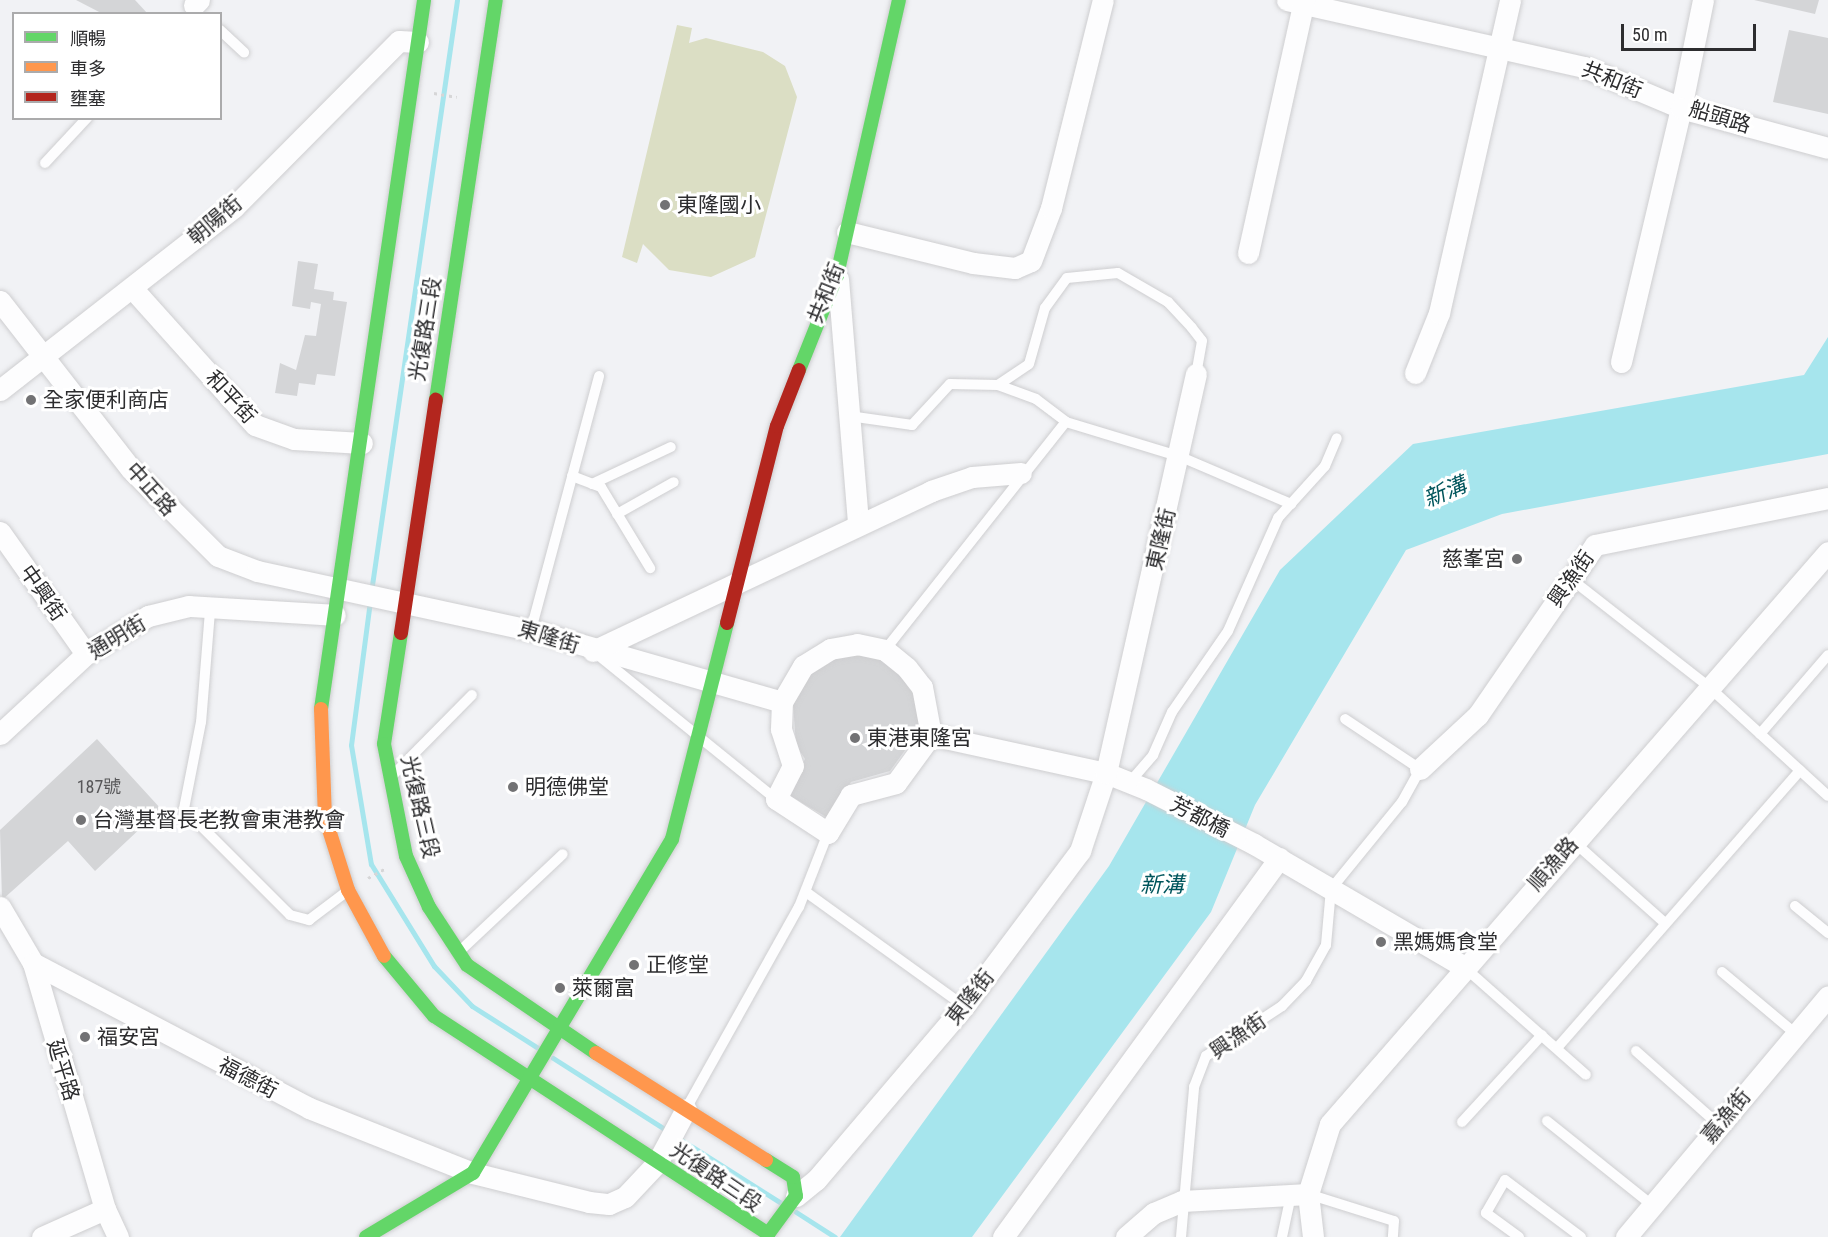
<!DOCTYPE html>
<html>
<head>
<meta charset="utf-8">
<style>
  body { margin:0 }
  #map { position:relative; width:1828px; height:1237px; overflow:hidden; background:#f1f2f5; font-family:"Roboto Condensed","Noto Sans TC",sans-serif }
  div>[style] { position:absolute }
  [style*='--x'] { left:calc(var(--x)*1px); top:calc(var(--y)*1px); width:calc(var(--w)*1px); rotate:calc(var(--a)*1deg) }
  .green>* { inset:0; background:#dbdec4 }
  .water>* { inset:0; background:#a6e5ed }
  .stream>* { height:5px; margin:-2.5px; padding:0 2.5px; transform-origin:2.5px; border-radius:2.5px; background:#a6e5ed }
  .building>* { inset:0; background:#d4d5d7 }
  .path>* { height:3px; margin-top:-1.5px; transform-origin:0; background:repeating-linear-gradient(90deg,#d6d6d7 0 3px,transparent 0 7.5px) }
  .roads { filter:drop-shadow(0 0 2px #ceced0) drop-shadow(0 0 2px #ceced0) }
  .lane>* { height:10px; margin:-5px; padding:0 5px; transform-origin:5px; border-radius:5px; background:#fdfdfe }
  .street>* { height:21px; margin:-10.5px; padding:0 10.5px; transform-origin:10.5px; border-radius:10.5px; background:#fdfdfe }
  .fast>* { height:14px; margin:-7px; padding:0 7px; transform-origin:7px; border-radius:7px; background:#63d668 }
  .slow>* { height:14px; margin:-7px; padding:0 7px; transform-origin:7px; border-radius:7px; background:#ff974d }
  .jam>* { height:14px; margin:-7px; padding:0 7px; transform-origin:7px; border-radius:7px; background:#b3261e }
  .dots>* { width:16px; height:16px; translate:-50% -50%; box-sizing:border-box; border:3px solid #fff; border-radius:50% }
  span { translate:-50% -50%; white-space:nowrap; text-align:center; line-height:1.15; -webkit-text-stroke:6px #fff; paint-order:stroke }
  .number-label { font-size:18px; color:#575759 }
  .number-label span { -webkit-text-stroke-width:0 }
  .street-label { font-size:21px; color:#2d2d2f }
  .poi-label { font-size:21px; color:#2d2d2f }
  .left { translate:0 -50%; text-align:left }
  .right { translate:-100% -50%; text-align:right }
  .water-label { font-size:22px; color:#00555c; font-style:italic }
  .legend { position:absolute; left:12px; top:12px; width:210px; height:108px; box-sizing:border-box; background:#fff; border:2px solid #ababac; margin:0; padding:8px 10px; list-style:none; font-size:18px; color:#2d2d2f }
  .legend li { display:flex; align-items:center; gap:12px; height:30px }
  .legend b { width:30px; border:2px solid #ababac }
  .scale { position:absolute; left:1621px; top:24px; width:135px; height:27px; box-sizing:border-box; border:3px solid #2d2d2f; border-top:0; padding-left:8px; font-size:18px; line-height:21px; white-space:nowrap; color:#2d2d2f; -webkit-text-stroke:4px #fff; paint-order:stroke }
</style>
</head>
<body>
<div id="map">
  <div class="green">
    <i style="clip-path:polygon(677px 25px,692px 28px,689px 43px,706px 38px,763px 52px,785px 66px,797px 97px,755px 257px,711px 277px,669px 270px,643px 244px,637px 263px,622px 257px)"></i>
  </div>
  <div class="water">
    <i style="clip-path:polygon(1828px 337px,1828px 454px,1502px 514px,1406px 550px,1255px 805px,1211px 912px,972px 1237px,840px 1237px,1109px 866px,1280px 570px,1413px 444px,1804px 375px)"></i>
  </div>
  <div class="stream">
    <i style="--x:371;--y:592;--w:598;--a:-81.73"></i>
    <i style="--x:370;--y:601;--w:145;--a:97.5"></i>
    <i style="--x:351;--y:745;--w:121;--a:80.5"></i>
    <i style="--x:371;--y:864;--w:120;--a:58.3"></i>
    <i style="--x:434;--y:966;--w:55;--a:46.5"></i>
    <i style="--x:472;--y:1006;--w:78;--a:32.5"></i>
    <i style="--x:553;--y:1058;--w:138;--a:32.5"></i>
    <i style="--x:677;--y:1137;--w:123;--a:32.4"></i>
    <i style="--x:796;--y:1212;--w:46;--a:32.7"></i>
  </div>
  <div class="building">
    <i style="clip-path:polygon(76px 0,135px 0,148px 14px,103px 14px)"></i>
    <i style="clip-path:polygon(1754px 0,1819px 0,1815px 14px)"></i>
    <i style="clip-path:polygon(1789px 30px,1828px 38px,1828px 114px,1773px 102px)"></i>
    <i style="clip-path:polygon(298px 261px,318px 264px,314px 289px,334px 292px,333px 300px,347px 302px,335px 376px,317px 374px,315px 385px,299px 383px,297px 396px,275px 393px,280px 363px,296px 370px,305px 335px,316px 336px,321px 304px,311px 302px,310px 309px,292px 306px)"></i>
    <i style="clip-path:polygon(857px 654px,880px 659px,899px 674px,923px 707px,919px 731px,890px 771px,851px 782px,828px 818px,787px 794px,805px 759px,796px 745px,793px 703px,811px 673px,834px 658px)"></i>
    <i style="clip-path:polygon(97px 739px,161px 809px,95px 871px,68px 841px,2px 900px,0 830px)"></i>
  </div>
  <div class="path">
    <i style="--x:434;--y:93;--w:23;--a:10"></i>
    <i style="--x:368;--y:878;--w:21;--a:-29"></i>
  </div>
  <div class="roads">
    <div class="lane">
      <i style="--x:220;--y:30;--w:33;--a:43"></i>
      <i style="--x:45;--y:163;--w:62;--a:-47"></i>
      <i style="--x:998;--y:385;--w:37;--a:-34"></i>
      <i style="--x:1029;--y:364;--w:58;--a:-74.1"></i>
      <i style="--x:1045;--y:308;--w:37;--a:-54"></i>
      <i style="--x:1067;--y:278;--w:51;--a:-5.6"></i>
      <i style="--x:1118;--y:273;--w:58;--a:30.1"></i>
      <i style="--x:1168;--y:302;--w:35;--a:47"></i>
      <i style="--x:1192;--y:328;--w:16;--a:52"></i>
      <i style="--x:1202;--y:341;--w:34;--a:100"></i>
      <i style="--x:849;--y:416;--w:64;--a:8.1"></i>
      <i style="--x:912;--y:425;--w:56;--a:-47.2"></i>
      <i style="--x:950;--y:384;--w:48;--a:1.2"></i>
      <i style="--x:998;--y:385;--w:40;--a:20.2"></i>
      <i style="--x:1036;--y:399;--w:38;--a:37"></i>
      <i style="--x:572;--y:476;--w:31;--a:21"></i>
      <i style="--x:601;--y:487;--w:95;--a:58.8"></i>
      <i style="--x:592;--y:484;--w:87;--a:-25.1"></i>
      <i style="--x:617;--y:514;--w:65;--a:-29.3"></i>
      <i style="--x:1571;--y:579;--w:175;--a:38"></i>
      <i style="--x:1709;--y:687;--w:161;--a:42.5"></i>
      <i style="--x:210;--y:611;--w:111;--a:94.6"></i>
      <i style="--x:201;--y:722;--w:89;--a:101.1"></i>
      <i style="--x:184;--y:809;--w:150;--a:45"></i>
      <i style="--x:290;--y:915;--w:20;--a:15"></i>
      <i style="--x:309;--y:920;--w:46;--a:-37.1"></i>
      <i style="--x:531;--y:630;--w:263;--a:-75"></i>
      <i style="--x:885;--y:650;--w:291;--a:-51.6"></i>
      <i style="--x:1066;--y:422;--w:120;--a:16.9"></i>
      <i style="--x:1181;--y:457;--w:120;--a:23.1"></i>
      <i style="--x:598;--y:655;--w:229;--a:39"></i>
      <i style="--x:1760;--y:734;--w:104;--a:-49.3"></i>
      <i style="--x:394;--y:774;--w:111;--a:-45.4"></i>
      <i style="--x:1129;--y:783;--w:37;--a:-49"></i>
      <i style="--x:1153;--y:755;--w:47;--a:-66.2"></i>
      <i style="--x:1172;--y:712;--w:98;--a:-55.3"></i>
      <i style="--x:1228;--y:631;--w:124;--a:-66.1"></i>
      <i style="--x:1278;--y:518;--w:70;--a:-47.9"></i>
      <i style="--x:1325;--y:466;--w:30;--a:-67"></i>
      <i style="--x:1573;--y:841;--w:123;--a:41.7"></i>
      <i style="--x:806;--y:892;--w:195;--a:35.8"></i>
      <i style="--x:1795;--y:906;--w:43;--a:39.3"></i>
      <i style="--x:460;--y:951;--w:141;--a:-43.3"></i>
      <i style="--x:1463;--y:966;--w:164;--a:41.5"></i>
      <i style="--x:1722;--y:972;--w:97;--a:40"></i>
      <i style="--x:1557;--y:1048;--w:369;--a:-48.8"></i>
      <i style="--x:1636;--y:1051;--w:110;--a:41.7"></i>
      <i style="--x:687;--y:1107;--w:229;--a:-60.8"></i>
      <i style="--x:799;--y:907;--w:79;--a:-68.6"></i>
      <i style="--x:1547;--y:1121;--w:134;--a:38.7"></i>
      <i style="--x:1462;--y:1122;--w:118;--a:-47.4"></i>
      <i style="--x:1308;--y:1194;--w:90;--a:17.4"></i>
      <i style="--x:1394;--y:1221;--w:16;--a:94"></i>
      <i style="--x:1181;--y:1237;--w:151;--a:-85"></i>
      <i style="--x:1194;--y:1087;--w:33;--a:-69"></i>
      <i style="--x:1206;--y:1056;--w:91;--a:-33.3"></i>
      <i style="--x:1282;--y:1006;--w:35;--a:-46"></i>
      <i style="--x:1306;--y:981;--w:41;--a:-60.9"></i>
      <i style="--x:1326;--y:945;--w:56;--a:-84.9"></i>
      <i style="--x:1331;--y:889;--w:112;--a:-50.8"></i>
      <i style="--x:1402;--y:802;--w:38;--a:-61"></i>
      <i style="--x:1420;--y:769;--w:90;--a:-146.3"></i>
      <i style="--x:1282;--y:1237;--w:43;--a:-77.9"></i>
      <i style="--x:1519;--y:1237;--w:41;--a:-144"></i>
      <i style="--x:1486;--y:1213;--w:38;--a:-60"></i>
      <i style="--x:1505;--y:1180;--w:95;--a:36.9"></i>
    </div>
    <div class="street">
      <i style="--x:1287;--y:0;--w:304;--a:12.7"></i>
      <i style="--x:1584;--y:67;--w:105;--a:22.9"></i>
      <i style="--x:1681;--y:108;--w:261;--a:103.3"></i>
      <i style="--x:1703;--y:0;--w:110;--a:101.5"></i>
      <i style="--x:1681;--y:108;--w:152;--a:15.2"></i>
      <i style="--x:194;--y:5;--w:7;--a:-45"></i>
      <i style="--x:847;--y:232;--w:130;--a:13.8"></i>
      <i style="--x:973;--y:263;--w:42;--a:6.8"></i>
      <i style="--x:1015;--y:268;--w:17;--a:-24"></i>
      <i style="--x:1031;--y:261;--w:57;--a:-69.3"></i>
      <i style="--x:1051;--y:208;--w:214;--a:-76"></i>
      <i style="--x:1248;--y:253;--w:259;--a:-77.5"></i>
      <i style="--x:838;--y:279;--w:245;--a:85.3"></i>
      <i style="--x:132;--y:288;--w:184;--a:48.1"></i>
      <i style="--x:255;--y:425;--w:41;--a:19.7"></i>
      <i style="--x:294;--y:439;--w:68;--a:3.4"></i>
      <i style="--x:0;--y:301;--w:213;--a:52.1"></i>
      <i style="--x:131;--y:469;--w:123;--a:45"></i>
      <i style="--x:218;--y:556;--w:42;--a:21"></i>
      <i style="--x:257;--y:571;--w:280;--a:12.2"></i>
      <i style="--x:531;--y:630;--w:261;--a:16"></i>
      <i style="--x:1415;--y:373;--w:65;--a:-68.2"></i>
      <i style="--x:1439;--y:313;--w:321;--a:-77.2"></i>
      <i style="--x:0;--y:390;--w:297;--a:-38"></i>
      <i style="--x:234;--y:207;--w:234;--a:-45.2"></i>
      <i style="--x:399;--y:41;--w:19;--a:3"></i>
      <i style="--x:0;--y:532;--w:149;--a:54.8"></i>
      <i style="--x:857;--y:644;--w:29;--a:12"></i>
      <i style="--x:885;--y:650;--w:28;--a:39"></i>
      <i style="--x:907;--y:668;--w:24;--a:52"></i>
      <i style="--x:922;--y:687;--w:49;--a:79.4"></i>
      <i style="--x:931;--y:735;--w:59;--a:126.1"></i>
      <i style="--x:896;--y:783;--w:47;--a:165.1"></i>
      <i style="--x:851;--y:795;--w:44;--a:121.2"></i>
      <i style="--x:828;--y:833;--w:62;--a:-146.8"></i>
      <i style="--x:776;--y:799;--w:37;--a:-63"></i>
      <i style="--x:793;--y:766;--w:39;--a:-108"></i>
      <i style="--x:781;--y:729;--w:27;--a:-88"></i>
      <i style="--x:782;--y:702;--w:42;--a:-59.7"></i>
      <i style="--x:803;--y:666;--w:32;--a:-32"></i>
      <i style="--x:830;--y:649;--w:27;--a:-10"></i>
      <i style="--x:593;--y:651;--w:374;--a:-25.3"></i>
      <i style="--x:931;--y:491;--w:43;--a:-18.9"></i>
      <i style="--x:972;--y:477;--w:49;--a:-4.7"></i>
      <i style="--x:0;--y:734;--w:117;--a:-42.9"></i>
      <i style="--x:86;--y:654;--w:73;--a:-31.5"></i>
      <i style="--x:148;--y:616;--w:42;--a:-13.7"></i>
      <i style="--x:189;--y:606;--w:146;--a:3.5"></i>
      <i style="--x:931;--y:735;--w:179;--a:12.3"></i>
      <i style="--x:1106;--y:773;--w:43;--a:21.8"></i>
      <i style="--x:1146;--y:789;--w:121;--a:27"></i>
      <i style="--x:1254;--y:844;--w:242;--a:30.3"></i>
      <i style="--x:1420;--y:769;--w:79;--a:-43"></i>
      <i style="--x:1478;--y:715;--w:206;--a:-55.5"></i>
      <i style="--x:1595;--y:545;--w:238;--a:-11.4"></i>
      <i style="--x:0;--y:907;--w:65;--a:59.5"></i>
      <i style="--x:33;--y:963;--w:256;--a:73.7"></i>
      <i style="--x:105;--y:1209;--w:31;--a:65"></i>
      <i style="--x:33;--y:963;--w:312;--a:27.7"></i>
      <i style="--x:309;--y:1108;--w:176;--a:21.6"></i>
      <i style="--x:473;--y:1173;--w:120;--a:14"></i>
      <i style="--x:589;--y:1202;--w:20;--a:6"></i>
      <i style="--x:609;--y:1204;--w:17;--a:-24"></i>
      <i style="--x:625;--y:1197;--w:47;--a:-46.7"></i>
      <i style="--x:657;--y:1163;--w:61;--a:-61.8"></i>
      <i style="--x:796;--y:1196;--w:26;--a:-39"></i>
      <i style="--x:816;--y:1180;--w:228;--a:-49.6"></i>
      <i style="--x:964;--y:1006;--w:194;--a:-53.2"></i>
      <i style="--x:1080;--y:851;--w:82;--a:-71.6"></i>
      <i style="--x:1106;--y:773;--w:409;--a:-77.3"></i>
      <i style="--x:42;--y:1237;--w:69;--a:-24"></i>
      <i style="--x:1003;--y:1237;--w:469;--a:-53.9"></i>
      <i style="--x:1126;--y:1237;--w:37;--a:-41"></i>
      <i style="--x:1154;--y:1213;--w:30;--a:-23"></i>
      <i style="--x:1182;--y:1201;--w:126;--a:-3.2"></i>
      <i style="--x:1313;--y:1237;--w:43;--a:-96.6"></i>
      <i style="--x:1308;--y:1194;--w:73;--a:-72.6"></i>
      <i style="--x:1330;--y:1124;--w:758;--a:-48.96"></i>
      <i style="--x:1626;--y:1237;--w:314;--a:-50"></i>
    </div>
    <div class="fast">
      <i style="--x:799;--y:370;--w:102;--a:-68.2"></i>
      <i style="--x:837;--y:275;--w:282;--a:-77.3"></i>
      <i style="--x:436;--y:400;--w:404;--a:-81.5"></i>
      <i style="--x:401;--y:633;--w:112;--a:98.7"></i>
      <i style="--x:384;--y:744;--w:114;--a:78.9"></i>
      <i style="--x:406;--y:856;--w:56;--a:65.7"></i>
      <i style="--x:429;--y:907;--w:69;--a:56.8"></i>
      <i style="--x:467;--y:965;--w:156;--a:34.3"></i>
      <i style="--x:321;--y:709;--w:716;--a:-81.73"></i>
      <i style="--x:384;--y:956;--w:78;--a:50.2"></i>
      <i style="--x:434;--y:1016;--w:399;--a:33.1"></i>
      <i style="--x:768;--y:1234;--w:47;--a:-53.6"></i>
      <i style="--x:796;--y:1196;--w:19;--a:-99"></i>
      <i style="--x:793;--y:1177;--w:32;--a:-148"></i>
      <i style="--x:366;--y:1237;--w:125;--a:-30.9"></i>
      <i style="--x:473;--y:1173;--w:389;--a:-59.2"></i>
      <i style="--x:672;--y:839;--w:223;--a:-75.7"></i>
    </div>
    <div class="slow">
      <i style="--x:321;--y:709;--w:108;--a:87.9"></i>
      <i style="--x:325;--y:817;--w:77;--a:72.5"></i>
      <i style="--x:348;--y:890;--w:75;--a:61.4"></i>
      <i style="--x:596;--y:1053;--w:201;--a:32.2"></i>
    </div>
    <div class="jam">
      <i style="--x:727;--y:623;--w:203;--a:-75.8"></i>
      <i style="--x:777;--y:426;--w:60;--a:-68.6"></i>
      <i style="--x:401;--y:633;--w:236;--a:-81.5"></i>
    </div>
  </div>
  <div class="dots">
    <i style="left:665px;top:205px;background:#727274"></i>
    <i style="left:31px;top:400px;background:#727274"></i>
    <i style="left:1517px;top:559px;background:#727274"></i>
    <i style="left:855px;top:738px;background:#727274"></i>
    <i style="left:513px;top:787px;background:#727274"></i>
    <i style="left:81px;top:820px;background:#727274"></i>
    <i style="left:1381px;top:942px;background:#727274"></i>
    <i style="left:634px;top:965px;background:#727274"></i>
    <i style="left:560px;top:988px;background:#727274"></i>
    <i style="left:85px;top:1037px;background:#727274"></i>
  </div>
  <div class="number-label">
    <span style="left:99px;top:787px">187號</span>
  </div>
  <div class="street-label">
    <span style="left:1612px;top:80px;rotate:22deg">共和街</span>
    <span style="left:1720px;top:117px;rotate:17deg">船頭路</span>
    <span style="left:215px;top:220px;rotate:-40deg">朝陽街</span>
    <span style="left:826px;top:293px;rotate:-68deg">共和街</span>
    <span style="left:425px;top:329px;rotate:-81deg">光復路三段</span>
    <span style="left:231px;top:397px;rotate:47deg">和平街</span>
    <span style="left:151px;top:489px;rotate:48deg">中正路</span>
    <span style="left:1161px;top:539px;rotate:-77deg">東隆街</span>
    <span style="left:1571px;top:579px;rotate:-55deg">興漁街</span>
    <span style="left:43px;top:593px;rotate:55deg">中興街</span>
    <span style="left:117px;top:637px;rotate:-31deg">通明街</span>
    <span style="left:549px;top:637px;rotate:17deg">東隆街</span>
    <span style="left:420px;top:807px;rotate:77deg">光復路三段</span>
    <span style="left:1200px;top:817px;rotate:27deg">芳都橋</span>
    <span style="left:1553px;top:864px;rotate:-49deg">順漁路</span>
    <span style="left:970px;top:997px;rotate:-52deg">東隆街</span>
    <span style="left:1238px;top:1036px;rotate:-35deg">興漁街</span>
    <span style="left:63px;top:1070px;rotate:73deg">延平路</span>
    <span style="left:248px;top:1078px;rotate:27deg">福德街</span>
    <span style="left:1726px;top:1116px;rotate:-50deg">嘉漁街</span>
    <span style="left:716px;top:1177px;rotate:34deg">光復路三段</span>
  </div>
  <div class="poi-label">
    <span class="left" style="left:677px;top:205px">東隆國小</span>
    <span class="left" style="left:43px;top:400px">全家便利商店</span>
    <span class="right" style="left:1505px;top:559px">慈峯宮</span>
    <span class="left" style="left:867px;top:738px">東港東隆宮</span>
    <span class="left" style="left:525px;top:787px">明德佛堂</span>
    <span class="left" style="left:93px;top:820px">台灣基督長老教會東港教會</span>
    <span class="left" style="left:1393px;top:942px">黑媽媽食堂</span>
    <span class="left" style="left:646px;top:965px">正修堂</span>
    <span class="left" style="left:572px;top:988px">萊爾富</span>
    <span class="left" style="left:97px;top:1037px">福安宮</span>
  </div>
  <div class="water-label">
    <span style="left:1445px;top:492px;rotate:-23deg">新溝</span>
    <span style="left:1162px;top:885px">新溝</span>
  </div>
  <ul class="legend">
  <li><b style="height:8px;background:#63d668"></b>順暢</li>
  <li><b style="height:8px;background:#ff974d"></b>車多</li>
  <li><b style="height:8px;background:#b3261e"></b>壅塞</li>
  </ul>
  <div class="scale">50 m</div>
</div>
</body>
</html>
